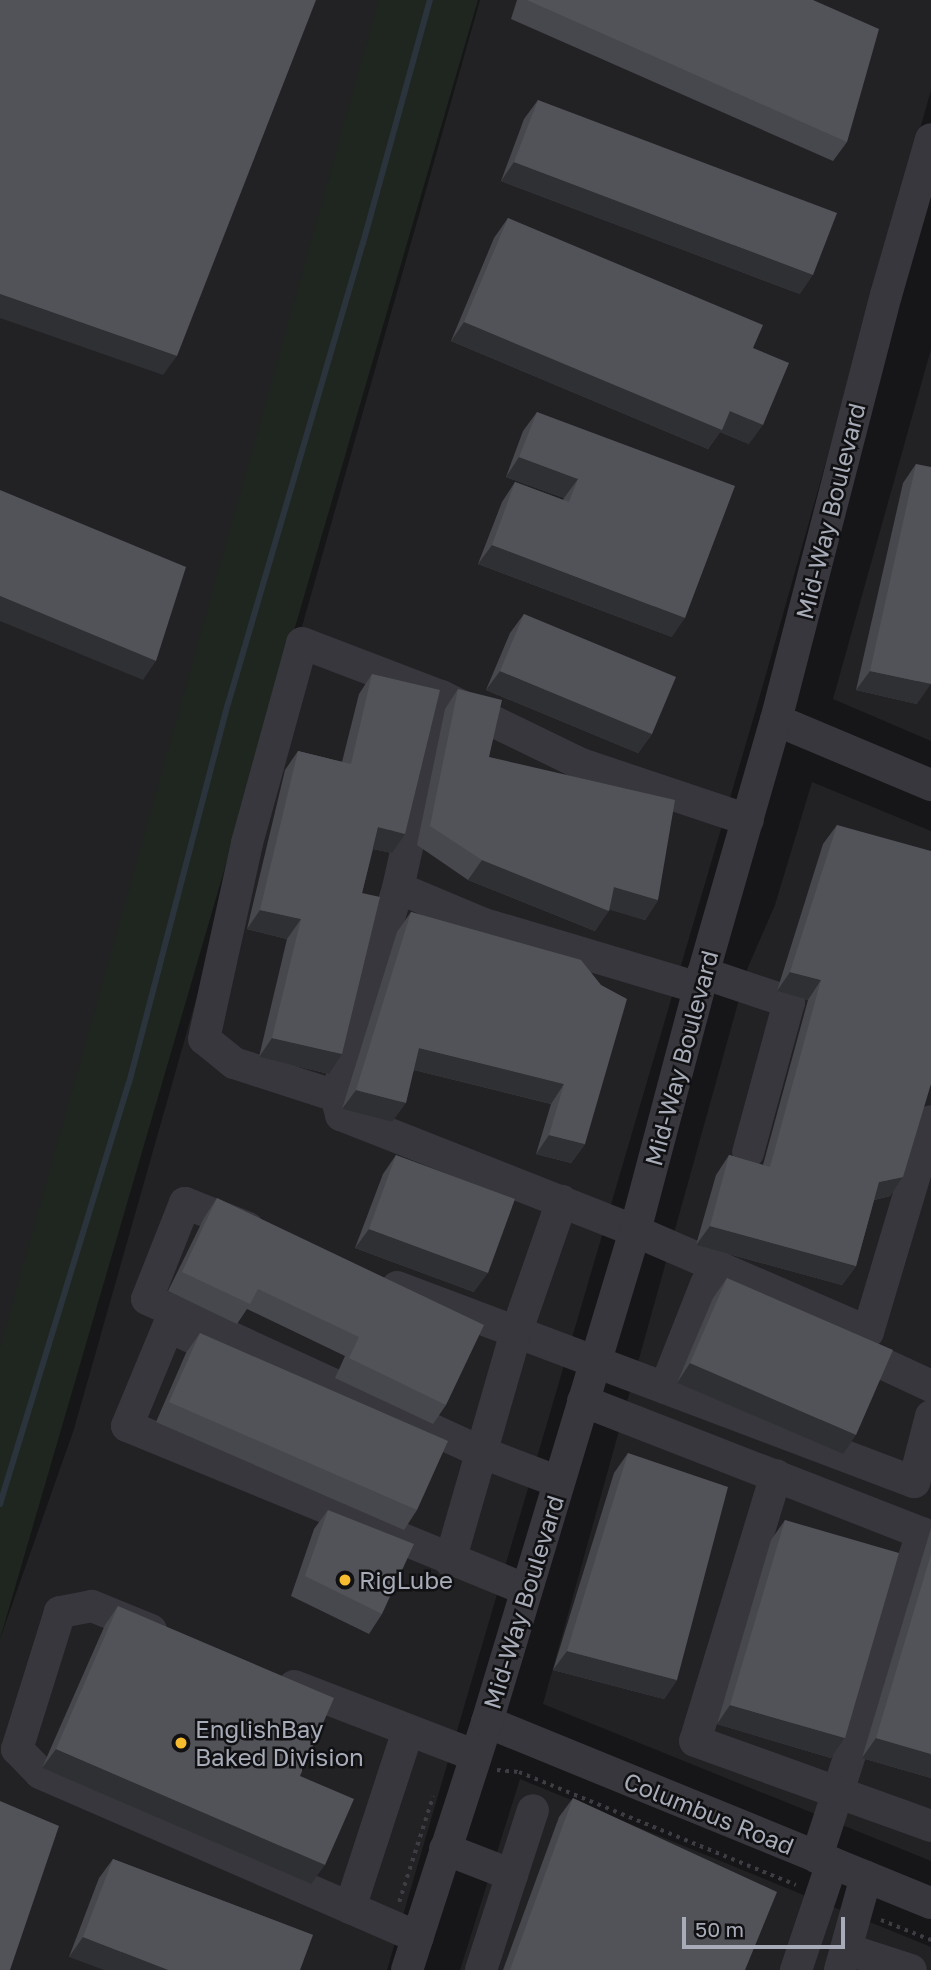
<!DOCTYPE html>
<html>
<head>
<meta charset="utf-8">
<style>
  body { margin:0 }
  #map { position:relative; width:931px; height:1970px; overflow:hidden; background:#161618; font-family:"Golos Text",sans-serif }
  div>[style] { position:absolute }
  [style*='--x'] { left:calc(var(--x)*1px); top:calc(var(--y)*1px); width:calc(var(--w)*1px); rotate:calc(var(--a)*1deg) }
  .built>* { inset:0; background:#222225 }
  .green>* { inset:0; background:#1e261f }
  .stream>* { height:6px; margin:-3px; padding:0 3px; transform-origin:3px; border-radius:3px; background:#2b343c }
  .path>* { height:3.5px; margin-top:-1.75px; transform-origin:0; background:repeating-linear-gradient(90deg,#3d3e44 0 3.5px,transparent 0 8.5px) }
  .minor>* { height:32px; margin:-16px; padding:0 16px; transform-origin:16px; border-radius:16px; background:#37373d }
  .wall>* { inset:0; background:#47484d }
  .shaded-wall>* { inset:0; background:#2f3033 }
  .building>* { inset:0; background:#525359 }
  .dots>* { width:19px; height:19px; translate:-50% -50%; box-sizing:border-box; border:4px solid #111113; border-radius:50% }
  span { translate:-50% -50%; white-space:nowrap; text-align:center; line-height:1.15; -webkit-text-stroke:5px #111113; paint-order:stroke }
  .street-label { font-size:24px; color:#a7acb8 }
  .poi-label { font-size:24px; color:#a7acb8 }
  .left { translate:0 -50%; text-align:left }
  .scale { position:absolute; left:682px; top:1917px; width:163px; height:32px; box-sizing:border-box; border:4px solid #a7acb8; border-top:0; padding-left:9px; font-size:21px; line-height:24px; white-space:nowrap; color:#a7acb8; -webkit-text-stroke:5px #111113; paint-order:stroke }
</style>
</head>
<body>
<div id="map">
  <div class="built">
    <i style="clip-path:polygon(0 0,380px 0,0 1366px)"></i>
    <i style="clip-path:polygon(480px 0,931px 0,931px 90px,759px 699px,387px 1970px,0 1970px,0 1639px,74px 1429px)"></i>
    <i style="clip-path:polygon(931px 349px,931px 741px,833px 699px)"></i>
    <i style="clip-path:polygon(812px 782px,931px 831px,931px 1861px,543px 1704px,748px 967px,775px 905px)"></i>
    <i style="clip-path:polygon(520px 1779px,931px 1947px,931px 1970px,460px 1970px)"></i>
  </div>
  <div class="green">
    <i style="clip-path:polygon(379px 0,478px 0,0 1639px,0 1348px)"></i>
  </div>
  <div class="stream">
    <i style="--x:0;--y:1504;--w:440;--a:-73"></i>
    <i style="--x:129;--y:1083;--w:392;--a:-75.4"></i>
    <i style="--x:228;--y:704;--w:480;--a:-73.7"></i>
    <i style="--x:363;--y:243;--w:252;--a:-74.6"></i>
  </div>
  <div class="path">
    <i style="--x:497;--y:1770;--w:22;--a:5"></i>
    <i style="--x:519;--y:1772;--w:299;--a:22.2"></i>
    <i style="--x:399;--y:1902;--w:111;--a:-72.2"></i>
    <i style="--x:881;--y:1920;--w:54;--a:21.8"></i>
  </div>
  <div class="minor">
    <i style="--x:776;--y:720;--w:168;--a:22.8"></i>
    <i style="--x:398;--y:888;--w:217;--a:106.6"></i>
    <i style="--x:336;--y:1096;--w:107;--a:-162.1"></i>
    <i style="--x:234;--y:1063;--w:38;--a:-141"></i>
    <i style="--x:204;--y:1039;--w:201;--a:-77.6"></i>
    <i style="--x:247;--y:843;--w:207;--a:-74.6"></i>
    <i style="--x:302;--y:643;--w:149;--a:20.9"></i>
    <i style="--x:703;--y:973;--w:91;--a:18.6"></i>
    <i style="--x:789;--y:1002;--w:156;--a:105.2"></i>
    <i style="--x:699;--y:988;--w:224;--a:-163.4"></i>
    <i style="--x:484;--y:924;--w:93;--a:-157.3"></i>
    <i style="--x:398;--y:888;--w:197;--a:-77.4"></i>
    <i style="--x:441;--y:696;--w:156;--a:25.9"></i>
    <i style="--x:581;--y:764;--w:176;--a:18.5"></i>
    <i style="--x:336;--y:1096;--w:20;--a:75"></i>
    <i style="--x:341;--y:1115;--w:316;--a:21.5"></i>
    <i style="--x:635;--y:1231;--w:254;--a:23.4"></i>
    <i style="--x:868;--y:1332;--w:220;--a:-73.4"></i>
    <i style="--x:248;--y:1228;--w:68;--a:-158.4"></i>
    <i style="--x:185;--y:1203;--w:103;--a:111.6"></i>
    <i style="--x:147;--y:1299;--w:370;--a:24.6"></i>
    <i style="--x:483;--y:1453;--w:81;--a:20.9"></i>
    <i style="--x:397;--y:1287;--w:553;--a:20.67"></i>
    <i style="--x:914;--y:1482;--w:68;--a:-75.6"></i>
    <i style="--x:202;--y:1342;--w:37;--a:-156"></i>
    <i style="--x:168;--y:1327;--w:107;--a:112.5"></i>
    <i style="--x:127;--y:1426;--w:431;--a:22.3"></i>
    <i style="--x:847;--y:1347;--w:93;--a:24.9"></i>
    <i style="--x:665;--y:1388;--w:112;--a:-68.5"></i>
    <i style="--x:583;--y:1401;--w:364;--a:21.3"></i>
    <i style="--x:922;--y:1533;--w:341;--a:108"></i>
    <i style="--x:776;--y:1475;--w:278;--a:106.9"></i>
    <i style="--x:695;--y:1741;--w:251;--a:19.8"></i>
    <i style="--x:450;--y:1561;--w:237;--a:-73.9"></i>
    <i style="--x:516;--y:1333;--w:140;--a:-70.8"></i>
    <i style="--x:151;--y:1630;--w:64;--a:-157.9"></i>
    <i style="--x:92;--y:1606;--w:33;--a:169"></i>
    <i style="--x:60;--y:1612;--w:144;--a:107.4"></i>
    <i style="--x:17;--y:1749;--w:33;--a:46"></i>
    <i style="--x:40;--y:1773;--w:412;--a:23.5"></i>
    <i style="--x:294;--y:1686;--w:195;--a:21"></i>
    <i style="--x:487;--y:1722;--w:479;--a:22.2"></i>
    <i style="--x:445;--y:1849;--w:72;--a:21.2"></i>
    <i style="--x:350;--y:1908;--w:186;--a:-71.9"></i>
    <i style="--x:846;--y:1949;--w:68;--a:17.9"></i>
    <i style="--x:407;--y:1970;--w:261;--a:-72.1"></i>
    <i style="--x:487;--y:1722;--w:513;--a:-73.23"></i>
    <i style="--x:635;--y:1231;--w:251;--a:-75.2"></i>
    <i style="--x:699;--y:988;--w:279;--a:-74"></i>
    <i style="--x:776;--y:720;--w:439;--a:-75.5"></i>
    <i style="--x:886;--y:295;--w:162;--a:-73.9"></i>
    <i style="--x:481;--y:1970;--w:168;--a:-72"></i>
    <i style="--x:796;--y:1970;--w:113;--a:-71.4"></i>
    <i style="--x:840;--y:1970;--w:97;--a:-74.4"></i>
  </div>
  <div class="wall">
    <i style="clip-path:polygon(517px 0,813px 0,847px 142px,833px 161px,511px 19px)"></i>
    <i style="clip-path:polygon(538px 100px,800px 294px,501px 181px,524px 119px)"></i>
    <i style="clip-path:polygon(508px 218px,753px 348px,749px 444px,720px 432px,708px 449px,451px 341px,494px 238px)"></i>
    <i style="clip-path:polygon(537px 412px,672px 637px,478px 564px,502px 502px,515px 482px,563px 500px,564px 498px,506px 477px,523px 431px)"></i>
    <i style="clip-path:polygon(916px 464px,917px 704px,856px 690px,903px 483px)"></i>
    <i style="clip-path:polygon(524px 614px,652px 734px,638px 753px,486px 690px,510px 633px)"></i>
    <i style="clip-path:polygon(372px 674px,392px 853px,373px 849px,362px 893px,329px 1074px,259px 1057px,287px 939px,247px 929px,285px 770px,298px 751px,342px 762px,359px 694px)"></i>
    <i style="clip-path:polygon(458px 689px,489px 757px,658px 900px,645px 920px,609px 909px,595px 931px,468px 880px,417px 845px,445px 709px)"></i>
    <i style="clip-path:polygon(837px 825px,903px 1177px,890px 1196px,874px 1200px,856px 1266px,842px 1285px,696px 1245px,716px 1175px,729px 1155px,763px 1165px,808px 1000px,777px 991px,823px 844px)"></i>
    <i style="clip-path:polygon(411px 912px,581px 960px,585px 1144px,571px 1163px,536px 1154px,551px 1104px,414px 1070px,392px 1122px,342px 1109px,397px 932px)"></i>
    <i style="clip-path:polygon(396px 1155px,474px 1292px,355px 1248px,383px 1174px)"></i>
    <i style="clip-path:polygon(217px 1198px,446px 1405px,433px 1424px,335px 1378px,345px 1356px,247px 1309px,237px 1324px,168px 1291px,204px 1218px)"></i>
    <i style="clip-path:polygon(727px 1278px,843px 1454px,677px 1383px,713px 1298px)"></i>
    <i style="clip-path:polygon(200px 1333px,417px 1510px,404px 1530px,156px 1422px,186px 1353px)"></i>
    <i style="clip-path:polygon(628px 1453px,677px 1680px,664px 1699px,553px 1670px,614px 1473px)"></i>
    <i style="clip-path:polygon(328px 1510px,382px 1614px,369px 1634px,291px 1596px,314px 1529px)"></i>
    <i style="clip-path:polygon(785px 1520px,845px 1738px,831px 1758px,717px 1724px,771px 1540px)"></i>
    <i style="clip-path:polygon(931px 1528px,931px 1778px,862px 1758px)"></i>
    <i style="clip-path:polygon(118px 1606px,311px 1884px,42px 1768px,105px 1625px)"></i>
    <i style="clip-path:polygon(573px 1798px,745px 1970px,503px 1970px,559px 1817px)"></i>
    <i style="clip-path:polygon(113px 1859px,313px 1935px,69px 1957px,99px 1878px)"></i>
  </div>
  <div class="shaded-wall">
    <i style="clip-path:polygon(514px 162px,813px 275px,800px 294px,501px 181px)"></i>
    <i style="clip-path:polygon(0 294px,177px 356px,163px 375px,0 318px)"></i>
    <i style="clip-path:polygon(464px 322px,730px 411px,763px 425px,749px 444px,720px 432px,708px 449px,451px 341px)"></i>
    <i style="clip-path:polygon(519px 457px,578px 479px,564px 498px,506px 477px)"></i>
    <i style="clip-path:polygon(492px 545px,685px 618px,672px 637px,478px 564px)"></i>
    <i style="clip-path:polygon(0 596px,156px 661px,143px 680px,0 621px)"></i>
    <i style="clip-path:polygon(500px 671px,652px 734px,638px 753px,486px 690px)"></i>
    <i style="clip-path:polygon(870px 671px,931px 684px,917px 704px,856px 690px)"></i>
    <i style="clip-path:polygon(378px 827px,405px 834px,392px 853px,364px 847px)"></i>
    <i style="clip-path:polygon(482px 860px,609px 911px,595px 931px,468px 880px)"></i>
    <i style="clip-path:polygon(614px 887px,658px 900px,645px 920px,600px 907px)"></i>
    <i style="clip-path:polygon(260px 910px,301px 919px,287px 939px,247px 929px)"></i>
    <i style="clip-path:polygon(790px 972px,821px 980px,808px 1000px,777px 991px)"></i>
    <i style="clip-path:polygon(272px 1038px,342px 1054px,329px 1074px,259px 1057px)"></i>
    <i style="clip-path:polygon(419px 1048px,564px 1084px,551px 1104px,406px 1068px)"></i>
    <i style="clip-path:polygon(356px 1090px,406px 1103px,392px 1122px,342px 1109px)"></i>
    <i style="clip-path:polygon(549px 1135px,585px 1144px,571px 1163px,536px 1154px)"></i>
    <i style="clip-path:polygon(903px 1177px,890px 1196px,865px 1202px,879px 1182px)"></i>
    <i style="clip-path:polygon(710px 1226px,856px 1266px,842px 1285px,696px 1245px)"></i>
    <i style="clip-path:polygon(369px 1229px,488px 1273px,474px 1292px,355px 1248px)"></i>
    <i style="clip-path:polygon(690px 1363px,856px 1435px,843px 1454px,677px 1383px)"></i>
    <i style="clip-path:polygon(567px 1651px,677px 1680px,664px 1699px,553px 1670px)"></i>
    <i style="clip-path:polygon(730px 1705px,845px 1738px,831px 1758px,717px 1724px)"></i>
    <i style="clip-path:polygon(876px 1738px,931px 1754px,931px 1778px,862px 1758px)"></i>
    <i style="clip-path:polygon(56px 1749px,325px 1865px,311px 1884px,42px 1768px)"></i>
    <i style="clip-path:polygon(83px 1937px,168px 1970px,104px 1970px,69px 1957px)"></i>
  </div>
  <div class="building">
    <i style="clip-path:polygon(0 0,316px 0,177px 356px,0 294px)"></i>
    <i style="clip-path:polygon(527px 0,813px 0,879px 29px,847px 142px)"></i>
    <i style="clip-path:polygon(538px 100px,837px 213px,813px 275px,514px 162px)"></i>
    <i style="clip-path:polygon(508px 218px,763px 325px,753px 348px,789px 363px,763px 425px,730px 411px,722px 430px,464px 322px)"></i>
    <i style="clip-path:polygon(537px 412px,735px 486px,685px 618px,492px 545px,515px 482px,569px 502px,578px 479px,519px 457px)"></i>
    <i style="clip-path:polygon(916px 464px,931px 467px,931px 684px,870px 671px)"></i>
    <i style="clip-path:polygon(0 490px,186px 567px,156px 661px,0 596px)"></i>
    <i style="clip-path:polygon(524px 614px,676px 677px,652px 734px,500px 671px)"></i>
    <i style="clip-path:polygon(372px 674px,440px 690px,405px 834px,378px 827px,362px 893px,380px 897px,342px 1054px,272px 1038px,301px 919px,260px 910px,298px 751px,351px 764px)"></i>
    <i style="clip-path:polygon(458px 689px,502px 700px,489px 757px,675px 800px,658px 900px,614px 887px,609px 911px,482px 860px,430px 826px)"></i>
    <i style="clip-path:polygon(837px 825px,931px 851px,931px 1084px,903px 1177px,879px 1182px,856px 1266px,710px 1226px,729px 1155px,770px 1167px,821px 980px,790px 972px)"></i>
    <i style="clip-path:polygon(411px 912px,581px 960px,601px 985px,627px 999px,585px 1144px,549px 1135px,564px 1084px,419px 1048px,406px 1103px,356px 1090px)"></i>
    <i style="clip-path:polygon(396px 1155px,515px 1199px,488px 1273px,369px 1229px)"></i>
    <i style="clip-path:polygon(217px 1198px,484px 1325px,446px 1405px,349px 1358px,359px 1337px,258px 1289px,250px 1304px,182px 1272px)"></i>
    <i style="clip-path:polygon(727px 1278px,893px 1350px,856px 1435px,690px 1363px)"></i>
    <i style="clip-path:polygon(200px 1333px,448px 1441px,417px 1510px,169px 1402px)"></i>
    <i style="clip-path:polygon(628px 1453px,728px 1487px,677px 1680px,567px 1651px)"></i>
    <i style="clip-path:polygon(328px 1510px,414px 1544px,382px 1614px,305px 1576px)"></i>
    <i style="clip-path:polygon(785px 1520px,899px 1553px,845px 1738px,730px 1705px)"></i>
    <i style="clip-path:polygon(931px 1554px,931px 1754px,876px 1738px)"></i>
    <i style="clip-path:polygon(118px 1606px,334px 1698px,300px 1776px,354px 1799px,325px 1865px,56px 1749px)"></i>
    <i style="clip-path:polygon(573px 1798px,777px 1892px,745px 1970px,510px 1970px)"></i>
    <i style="clip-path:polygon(0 1801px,59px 1826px,10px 1970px,0 1970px)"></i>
    <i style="clip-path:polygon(113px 1859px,313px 1935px,300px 1970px,168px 1970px,83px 1937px)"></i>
  </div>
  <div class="dots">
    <i style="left:345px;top:1580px;background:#f7bb2f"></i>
    <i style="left:181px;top:1743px;background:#f7bb2f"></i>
  </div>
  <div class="street-label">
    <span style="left:830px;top:511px;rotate:-76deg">Mid-Way Boulevard</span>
    <span style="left:681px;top:1058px;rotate:-75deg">Mid-Way Boulevard</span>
    <span style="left:523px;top:1602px;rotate:-73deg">Mid-Way Boulevard</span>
    <span style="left:709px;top:1813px;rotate:22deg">Columbus Road</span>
  </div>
  <div class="poi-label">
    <span class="left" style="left:359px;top:1580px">RigLube</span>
    <span class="left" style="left:195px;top:1743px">EnglishBay<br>Baked Division</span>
  </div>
  <div class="scale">50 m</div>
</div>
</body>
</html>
